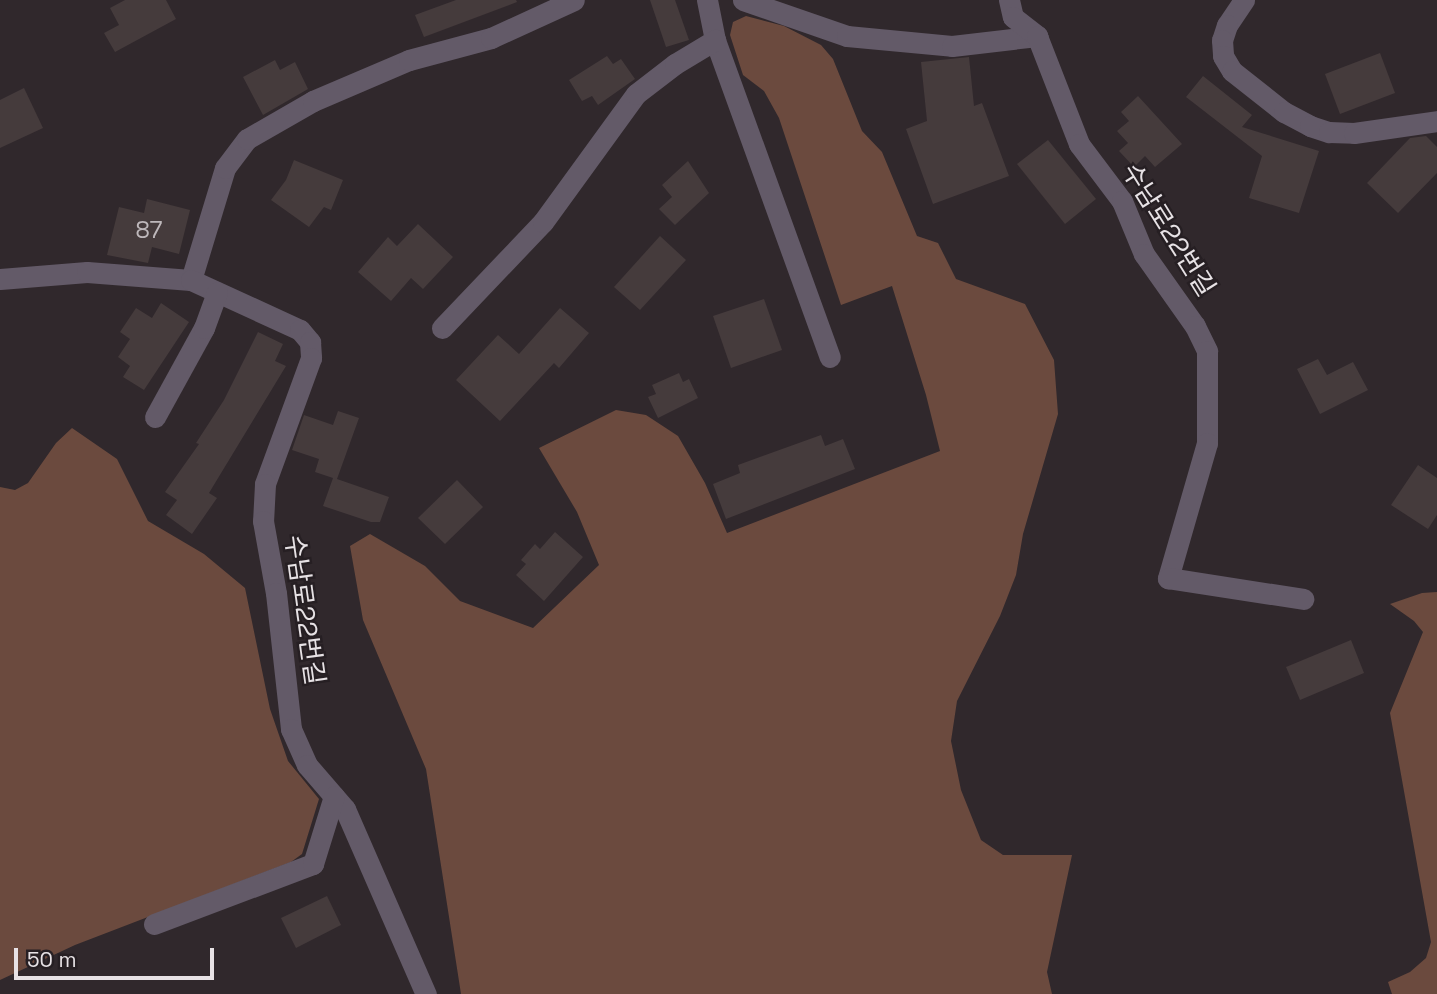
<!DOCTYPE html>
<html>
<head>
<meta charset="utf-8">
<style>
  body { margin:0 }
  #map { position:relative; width:1437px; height:994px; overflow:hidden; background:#30282c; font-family:"Space Grotesk","Noto Sans KR",sans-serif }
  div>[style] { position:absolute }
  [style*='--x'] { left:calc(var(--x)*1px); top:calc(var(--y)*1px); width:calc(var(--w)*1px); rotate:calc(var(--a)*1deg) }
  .green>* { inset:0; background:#6b4a3e }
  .building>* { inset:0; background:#453b3c }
  .minor>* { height:21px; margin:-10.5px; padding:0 10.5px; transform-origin:10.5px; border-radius:10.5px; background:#635a68 }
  span { translate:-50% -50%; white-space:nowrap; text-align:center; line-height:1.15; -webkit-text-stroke:5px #261f23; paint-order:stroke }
  .number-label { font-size:23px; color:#beb8bb }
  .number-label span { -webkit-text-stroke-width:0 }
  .street-label { font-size:26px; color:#e7e2e5 }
  .scale { position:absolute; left:14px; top:948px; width:200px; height:32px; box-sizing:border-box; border:4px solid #e7e2e5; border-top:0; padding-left:9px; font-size:21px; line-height:24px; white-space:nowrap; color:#e7e2e5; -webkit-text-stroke:5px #261f23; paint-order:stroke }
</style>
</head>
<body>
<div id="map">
  <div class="green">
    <i style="clip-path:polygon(746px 16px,784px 26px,821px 45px,833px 59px,862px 131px,882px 152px,917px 236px,938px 243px,956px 279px,1025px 304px,1054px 360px,1058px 414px,1023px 534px,1016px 575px,1000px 616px,957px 701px,951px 741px,961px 790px,981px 840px,1003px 855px,1072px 855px,1047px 972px,1052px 994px,461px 994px,426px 769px,363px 620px,350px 546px,370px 534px,425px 566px,460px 601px,533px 628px,599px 565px,577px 512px,539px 448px,616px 410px,646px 415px,678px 436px,705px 483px,727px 533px,940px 451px,926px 395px,892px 286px,841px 305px,779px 118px,764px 91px,743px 75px,730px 35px,733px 22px)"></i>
    <i style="clip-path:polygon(72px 428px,117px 459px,148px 521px,204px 554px,245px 588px,270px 709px,288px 761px,319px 799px,302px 854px,291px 862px,75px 945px,0 980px,0 487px,15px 490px,28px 483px,56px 443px)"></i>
    <i style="clip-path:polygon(1437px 592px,1437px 994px,1392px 994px,1388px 982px,1410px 972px,1426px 958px,1431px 942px,1390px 713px,1423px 632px,1414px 621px,1390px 604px,1422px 593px)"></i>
  </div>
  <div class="building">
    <i style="clip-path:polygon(125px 0,166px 0,176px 19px,115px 52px,104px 33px,119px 25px,110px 8px)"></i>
    <i style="clip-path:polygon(456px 0,516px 0,517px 2px,424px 37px,415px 15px)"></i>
    <i style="clip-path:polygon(650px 0,675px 0,689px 40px,666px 47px)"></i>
    <i style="clip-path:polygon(1380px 53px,1395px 93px,1340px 114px,1325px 74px)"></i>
    <i style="clip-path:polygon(607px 56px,613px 64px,621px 59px,635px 79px,598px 105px,592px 96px,582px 101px,569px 80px)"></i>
    <i style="clip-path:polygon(969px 57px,974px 106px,982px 103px,1009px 176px,933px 204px,906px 129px,927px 121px,921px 62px)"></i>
    <i style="clip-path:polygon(275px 60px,280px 70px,295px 62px,308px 89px,263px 115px,243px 77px)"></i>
    <i style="clip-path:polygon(1203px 76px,1252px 115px,1242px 127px,1319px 151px,1299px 213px,1249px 198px,1262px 156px,1186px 97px)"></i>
    <i style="clip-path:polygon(24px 88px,43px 128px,0 148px,0 100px)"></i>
    <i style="clip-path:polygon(1138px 96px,1182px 144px,1155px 167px,1145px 156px,1134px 167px,1119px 151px,1128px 143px,1117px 131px,1129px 121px,1121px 112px)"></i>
    <i style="clip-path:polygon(1426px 136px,1437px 147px,1437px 173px,1398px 213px,1367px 183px,1410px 138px)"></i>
    <i style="clip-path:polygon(1048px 140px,1096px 199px,1065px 224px,1017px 164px)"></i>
    <i style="clip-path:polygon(294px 160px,343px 180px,331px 210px,324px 207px,309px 227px,271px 200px,286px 180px)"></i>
    <i style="clip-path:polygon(688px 161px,709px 193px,675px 225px,659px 209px,672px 197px,662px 185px)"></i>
    <i style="clip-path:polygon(147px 199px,190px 210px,179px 254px,152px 247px,148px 263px,107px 255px,119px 207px,144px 213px)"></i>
    <i style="clip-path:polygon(418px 224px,453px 257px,423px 289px,411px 278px,391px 301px,358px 272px,388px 237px,397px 246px)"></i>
    <i style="clip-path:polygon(660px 236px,686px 260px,640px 310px,614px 287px)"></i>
    <i style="clip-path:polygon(764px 299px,782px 350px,731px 368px,713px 316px)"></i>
    <i style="clip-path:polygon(161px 303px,189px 322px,144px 390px,123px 377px,130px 366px,118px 357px,130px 339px,120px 332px,136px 308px,152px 318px)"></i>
    <i style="clip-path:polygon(560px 308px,589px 333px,559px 368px,554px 363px,500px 421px,456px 380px,498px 335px,519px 354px)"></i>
    <i style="clip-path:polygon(258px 332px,283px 344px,275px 361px,286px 366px,209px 493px,217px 498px,192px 534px,166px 515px,177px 500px,165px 492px,199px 444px,196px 443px,224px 400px)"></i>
    <i style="clip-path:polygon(1318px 359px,1327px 375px,1353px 362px,1368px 390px,1320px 414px,1297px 369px)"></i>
    <i style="clip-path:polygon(679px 373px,683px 382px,689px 379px,698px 398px,658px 418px,648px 397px,656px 394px,652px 385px)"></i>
    <i style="clip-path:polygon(338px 411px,359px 418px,337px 479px,389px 497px,380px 522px,371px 522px,323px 506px,333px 478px,315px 472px,319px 459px,292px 450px,304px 415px,333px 425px)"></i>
    <i style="clip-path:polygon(821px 435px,825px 446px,843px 439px,855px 469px,726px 519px,713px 484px,740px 473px,738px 465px)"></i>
    <i style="clip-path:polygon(1418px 465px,1437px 478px,1437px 515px,1428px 529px,1391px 505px)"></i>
    <i style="clip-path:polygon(457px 480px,483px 507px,445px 544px,418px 518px)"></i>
    <i style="clip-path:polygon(555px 532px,583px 557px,544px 601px,516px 575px,526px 564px,521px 560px,535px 544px,540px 549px)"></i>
    <i style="clip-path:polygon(1351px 640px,1364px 673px,1300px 700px,1286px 667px)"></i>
    <i style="clip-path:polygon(327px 896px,341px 925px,296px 948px,281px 918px)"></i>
  </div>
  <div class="minor">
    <i style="--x:707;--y:0;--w:41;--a:78.7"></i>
    <i style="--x:715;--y:40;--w:337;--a:70.1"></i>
    <i style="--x:743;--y:0;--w:110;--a:19.1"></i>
    <i style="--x:847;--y:36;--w:105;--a:5.4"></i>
    <i style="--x:952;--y:46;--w:86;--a:-6.7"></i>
    <i style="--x:1009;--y:0;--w:17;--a:77"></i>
    <i style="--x:1013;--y:17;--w:31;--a:38"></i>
    <i style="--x:1037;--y:36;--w:116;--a:68.7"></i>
    <i style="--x:1079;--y:144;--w:71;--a:53"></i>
    <i style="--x:1122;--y:201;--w:57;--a:67.5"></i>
    <i style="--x:1144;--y:254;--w:88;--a:54.7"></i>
    <i style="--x:1195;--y:326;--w:28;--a:64"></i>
    <i style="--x:1207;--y:351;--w:92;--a:90"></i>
    <i style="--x:1207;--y:443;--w:141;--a:106.1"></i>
    <i style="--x:1168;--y:578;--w:137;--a:8.8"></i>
    <i style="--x:1244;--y:0;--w:30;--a:124"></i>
    <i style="--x:1227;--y:25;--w:16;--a:108"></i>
    <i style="--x:1222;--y:40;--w:16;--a:86"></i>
    <i style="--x:1223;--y:56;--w:17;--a:59"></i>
    <i style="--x:1232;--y:71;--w:66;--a:38.3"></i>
    <i style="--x:1284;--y:112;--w:30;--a:28"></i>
    <i style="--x:1310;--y:126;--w:20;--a:18"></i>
    <i style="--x:1329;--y:132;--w:25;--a:2"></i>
    <i style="--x:1354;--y:133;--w:84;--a:-8.2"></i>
    <i style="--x:0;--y:279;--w:87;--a:-4.6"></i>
    <i style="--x:87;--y:272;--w:104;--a:4.4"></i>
    <i style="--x:191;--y:280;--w:117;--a:-73.1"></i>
    <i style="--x:225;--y:168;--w:36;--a:-53"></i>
    <i style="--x:247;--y:139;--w:76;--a:-29.9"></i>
    <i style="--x:313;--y:101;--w:104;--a:-23.1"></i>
    <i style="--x:409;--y:60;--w:85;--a:-15"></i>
    <i style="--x:491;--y:38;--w:91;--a:-24.6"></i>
    <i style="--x:191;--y:280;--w:120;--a:24.6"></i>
    <i style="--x:300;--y:330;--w:16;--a:50"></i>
    <i style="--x:310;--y:342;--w:16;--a:86"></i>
    <i style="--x:311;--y:358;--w:134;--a:110.1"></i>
    <i style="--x:265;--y:484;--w:37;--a:93"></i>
    <i style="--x:263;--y:521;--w:73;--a:79.8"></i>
    <i style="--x:276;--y:593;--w:137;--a:83.7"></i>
    <i style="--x:291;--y:729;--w:39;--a:66"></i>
    <i style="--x:307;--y:765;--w:58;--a:49.2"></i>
    <i style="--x:345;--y:809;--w:202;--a:66.4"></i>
    <i style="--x:442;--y:328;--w:146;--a:-46.4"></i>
    <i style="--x:543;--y:222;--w:158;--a:-54"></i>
    <i style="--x:636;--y:94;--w:49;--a:-37.6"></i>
    <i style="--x:675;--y:64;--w:47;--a:-31"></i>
    <i style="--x:155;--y:417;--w:102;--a:-61.2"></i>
    <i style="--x:204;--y:328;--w:38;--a:-70"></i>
    <i style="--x:154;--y:924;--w:170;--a:-20.7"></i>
    <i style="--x:313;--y:864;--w:71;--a:-72.8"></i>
  </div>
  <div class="number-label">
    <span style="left:149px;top:230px">87</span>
  </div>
  <div class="street-label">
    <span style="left:1168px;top:230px;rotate:58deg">수남로22번길</span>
    <span style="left:304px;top:610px;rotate:82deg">수남로22번길</span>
  </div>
  <div class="scale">50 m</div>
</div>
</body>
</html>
